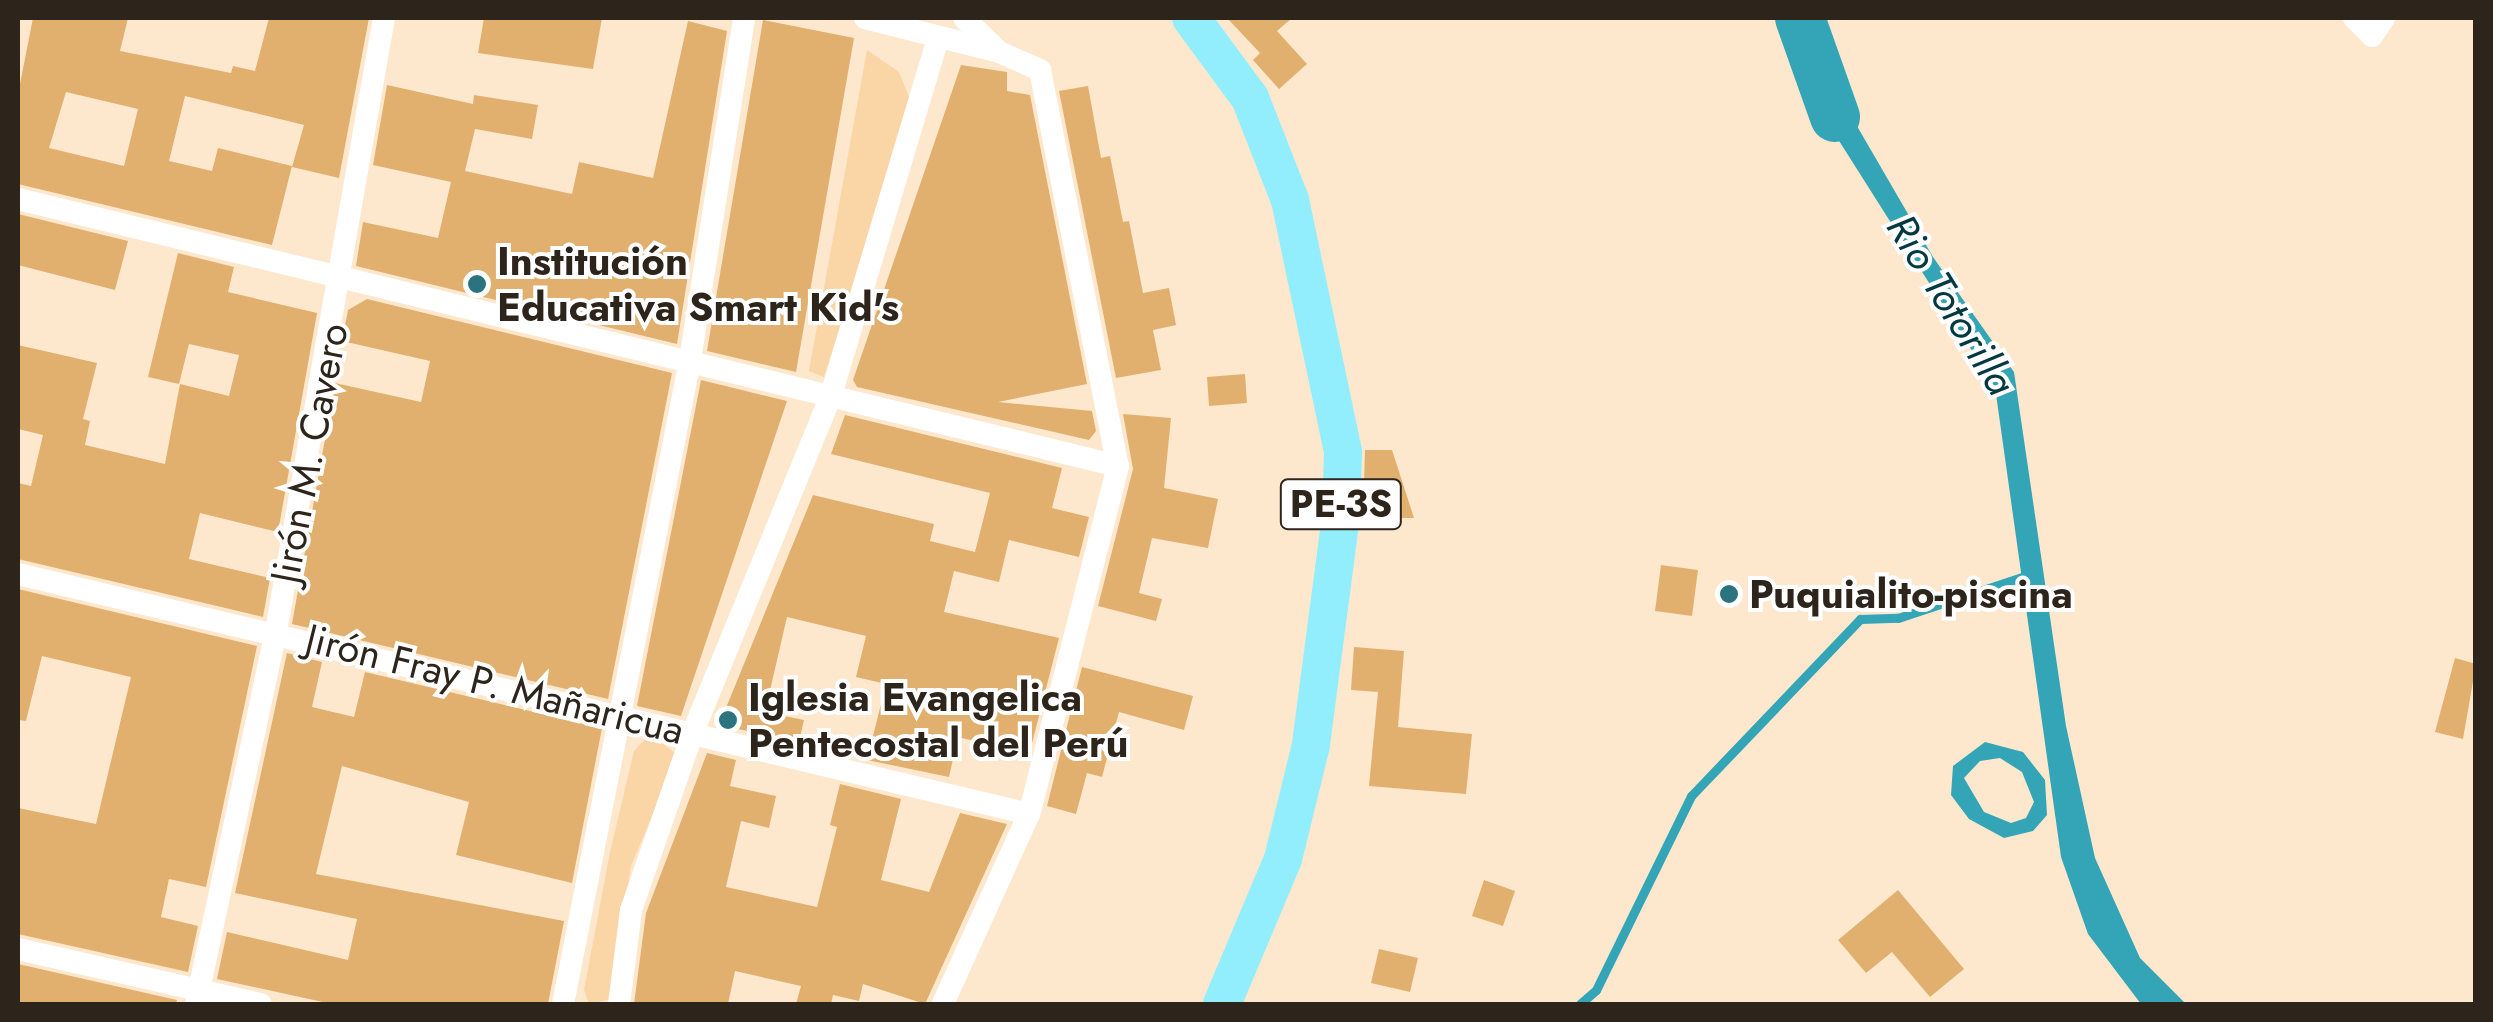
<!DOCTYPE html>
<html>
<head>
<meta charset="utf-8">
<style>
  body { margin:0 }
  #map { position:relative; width:2493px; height:1022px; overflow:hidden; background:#fde8ce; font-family:Jost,sans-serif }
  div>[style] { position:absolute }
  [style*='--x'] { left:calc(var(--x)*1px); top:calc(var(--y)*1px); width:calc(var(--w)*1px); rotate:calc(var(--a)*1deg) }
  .green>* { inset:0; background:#fad5a6 }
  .water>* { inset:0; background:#34a5b6 }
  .stream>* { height:9px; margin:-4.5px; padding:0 4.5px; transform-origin:4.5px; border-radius:4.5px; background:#34a5b6 }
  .river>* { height:50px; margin:-25px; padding:0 25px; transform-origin:25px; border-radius:25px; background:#34a5b6 }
  .building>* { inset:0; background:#e1b06e }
  .minor>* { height:22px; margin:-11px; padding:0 11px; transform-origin:11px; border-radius:11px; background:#fff }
  .trunk>* { height:38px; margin:-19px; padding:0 19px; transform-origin:19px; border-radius:19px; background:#92eefc }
  .dots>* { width:28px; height:28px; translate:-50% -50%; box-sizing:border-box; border:5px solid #fff; border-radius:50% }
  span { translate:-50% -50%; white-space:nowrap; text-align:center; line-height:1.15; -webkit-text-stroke:8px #fff; paint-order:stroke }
  .shield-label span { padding:2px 8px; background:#fff; border:2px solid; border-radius:8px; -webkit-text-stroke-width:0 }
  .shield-label { font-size:38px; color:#2d251c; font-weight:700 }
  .poi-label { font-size:40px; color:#2d251c; font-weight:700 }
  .left { translate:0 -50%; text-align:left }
  .street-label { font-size:40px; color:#2d251c }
  .water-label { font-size:42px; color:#043941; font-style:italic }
  .frame { position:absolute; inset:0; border:20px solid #2d251c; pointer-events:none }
</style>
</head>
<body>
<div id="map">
  <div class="green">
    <i style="clip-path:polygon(867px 50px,899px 72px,911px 102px,824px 377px,809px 371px)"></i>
    <i style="clip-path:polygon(650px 734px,678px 755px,631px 866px,611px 999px,589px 1004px,584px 990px,610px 852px,634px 751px)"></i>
  </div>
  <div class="water">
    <i style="clip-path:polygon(1819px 47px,1839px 95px,1933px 257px,2014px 372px,2066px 726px,2095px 858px,2140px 958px,2186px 1004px,2141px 1004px,2088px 934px,2061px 857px,1995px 387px,1829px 125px,1801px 61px)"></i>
    <i style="clip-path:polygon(evenodd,1985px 742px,2023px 752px,2045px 780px,2047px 815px,2033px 831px,2004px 838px,1969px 819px,1951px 795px,1953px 766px,1985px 742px,2000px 758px,2022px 772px,2034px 802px,2026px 818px,2011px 823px,1984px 812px,1964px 778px,1980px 761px,2000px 758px)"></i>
  </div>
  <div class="stream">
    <i style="--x:1580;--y:1004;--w:21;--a:-41"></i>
    <i style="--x:1596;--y:990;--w:216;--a:-63.9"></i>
    <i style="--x:1691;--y:796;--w:245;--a:-46.3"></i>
    <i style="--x:1860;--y:619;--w:38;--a:-2"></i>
    <i style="--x:1898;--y:618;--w:137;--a:-18.3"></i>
  </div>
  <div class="river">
    <i style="--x:1800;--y:18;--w:105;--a:70.5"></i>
  </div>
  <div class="building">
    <i style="clip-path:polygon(evenodd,33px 18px,128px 18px,120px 51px,231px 73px,233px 66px,255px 71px,269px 18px,369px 18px,339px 178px,292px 167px,304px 125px,185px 96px,169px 161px,212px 171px,218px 148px,292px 166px,272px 245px,18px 184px,18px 94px,33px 18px,66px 92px,138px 109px,124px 166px,49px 148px,66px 92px)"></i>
    <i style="clip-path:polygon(484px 18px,602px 18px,593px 69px,478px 53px)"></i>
    <i style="clip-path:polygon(1227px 18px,1292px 18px,1277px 31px,1307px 64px,1279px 89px,1253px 60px,1260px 53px)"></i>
    <i style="clip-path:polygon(763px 20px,854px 38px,796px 372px,707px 351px)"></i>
    <i style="clip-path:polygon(688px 21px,727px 31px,677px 344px,356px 266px,363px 222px,438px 238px,451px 182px,373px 165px,387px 85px,473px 104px,474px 95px,538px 105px,532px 139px,475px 129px,465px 171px,572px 194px,579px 162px,653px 178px)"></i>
    <i style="clip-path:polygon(961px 65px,1007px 72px,1007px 91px,1030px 95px,1087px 384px,998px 402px,1092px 411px,1096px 431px,1089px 440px,857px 387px,853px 380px)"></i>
    <i style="clip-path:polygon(1088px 86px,1101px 158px,1110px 156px,1123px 222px,1129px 221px,1143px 293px,1169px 288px,1176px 325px,1153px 330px,1161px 370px,1116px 378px,1059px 91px)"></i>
    <i style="clip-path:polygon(18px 214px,128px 241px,115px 290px,18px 265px)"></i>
    <i style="clip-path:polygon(178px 253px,234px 267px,228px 292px,317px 313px,278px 532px,200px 513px,189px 559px,270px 578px,263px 617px,18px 559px,18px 483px,31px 486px,43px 435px,18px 429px,18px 345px,97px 363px,83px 419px,90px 421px,85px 445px,165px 464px,180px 384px,229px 396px,239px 355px,189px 344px,179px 384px,148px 377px)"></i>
    <i style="clip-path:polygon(367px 299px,672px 373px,608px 699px,292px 624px,335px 383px,421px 402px,430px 361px,342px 341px,348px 310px)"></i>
    <i style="clip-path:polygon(1245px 374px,1247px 403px,1209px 406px,1207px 377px)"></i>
    <i style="clip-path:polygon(701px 380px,787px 401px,681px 716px,637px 706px)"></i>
    <i style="clip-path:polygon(1123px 414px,1171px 418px,1164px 488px,1218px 499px,1208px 548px,1152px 538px,1139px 593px,1162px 599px,1156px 621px,1098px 606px,1133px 469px)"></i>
    <i style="clip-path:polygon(845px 415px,1062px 468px,1052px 508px,1089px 517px,1079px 557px,1009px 540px,999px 582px,954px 571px,944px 612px,1059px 638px,1029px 755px,958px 737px,949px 777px,867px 760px,886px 684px,856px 677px,866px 636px,787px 617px,765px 712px,804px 720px,799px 742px,719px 725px,813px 495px,934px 524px,930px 541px,975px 552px,990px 493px,831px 454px)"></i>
    <i style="clip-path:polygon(1365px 450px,1392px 450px,1414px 518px,1363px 518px)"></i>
    <i style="clip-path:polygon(1661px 565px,1698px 570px,1692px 616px,1655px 611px)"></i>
    <i style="clip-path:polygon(18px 589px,257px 646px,206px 887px,169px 879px,161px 917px,198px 926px,188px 972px,18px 934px,18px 808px,96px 824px,131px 677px,42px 656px,26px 721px,18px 720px)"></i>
    <i style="clip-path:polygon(1354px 647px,1404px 651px,1398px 727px,1472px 734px,1466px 794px,1369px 786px,1378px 692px,1351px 690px)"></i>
    <i style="clip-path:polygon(287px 653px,322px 662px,312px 707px,354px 717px,365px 672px,602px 728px,572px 883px,456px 855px,469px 802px,342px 766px,316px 874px,564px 921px,548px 1004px,332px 1004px,217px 979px,227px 932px,348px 960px,357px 919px,235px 893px)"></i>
    <i style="clip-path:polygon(2455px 658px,2476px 664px,2463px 739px,2435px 732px)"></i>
    <i style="clip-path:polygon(1082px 667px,1193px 696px,1184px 730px,1119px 712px,1102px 777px,1087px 773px,1076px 814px,1047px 806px)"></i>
    <i style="clip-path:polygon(707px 753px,736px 760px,730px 786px,776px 796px,769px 828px,741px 821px,726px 887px,817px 907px,837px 827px,830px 825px,840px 784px,901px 799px,881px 880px,929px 892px,960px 813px,1007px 824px,925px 1004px,863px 984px,859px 1001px,833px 995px,831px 1004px,796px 1004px,801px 986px,735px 971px,728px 1004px,634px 1004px,646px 913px)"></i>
    <i style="clip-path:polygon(1484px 880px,1515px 891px,1503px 926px,1472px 916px)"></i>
    <i style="clip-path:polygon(1898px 890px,1964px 969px,1930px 997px,1892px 952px,1866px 973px,1838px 940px)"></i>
    <i style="clip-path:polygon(1379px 949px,1418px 958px,1410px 992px,1371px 983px)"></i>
    <i style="clip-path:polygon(18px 964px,177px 1000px,176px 1004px,18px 1004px)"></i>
  </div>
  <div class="minor">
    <i style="--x:865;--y:18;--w:138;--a:14.2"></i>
    <i style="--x:999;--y:52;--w:45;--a:23.7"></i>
    <i style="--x:1040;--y:70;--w:404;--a:78.9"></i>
    <i style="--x:1118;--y:466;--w:359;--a:104.3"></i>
    <i style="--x:1029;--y:814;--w:209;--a:114.4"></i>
    <i style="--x:964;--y:18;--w:49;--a:44.2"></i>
    <i style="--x:2354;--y:18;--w:25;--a:45"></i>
    <i style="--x:2372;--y:36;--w:22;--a:-56"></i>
    <i style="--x:18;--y:199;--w:1132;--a:13.64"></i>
    <i style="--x:18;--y:574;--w:1039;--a:13.35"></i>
    <i style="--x:18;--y:949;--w:249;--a:12.8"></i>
    <i style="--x:196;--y:1004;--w:381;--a:-77.9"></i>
    <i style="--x:276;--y:631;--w:622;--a:-80.01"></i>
    <i style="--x:563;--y:1004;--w:656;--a:-78.84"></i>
    <i style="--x:690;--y:360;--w:346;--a:-81"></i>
    <i style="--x:619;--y:1004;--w:95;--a:-82.7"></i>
    <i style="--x:631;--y:910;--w:188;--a:-70.8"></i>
    <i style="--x:693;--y:732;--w:364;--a:-67.7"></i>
    <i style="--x:831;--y:395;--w:370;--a:-73.3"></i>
  </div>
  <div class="trunk">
    <i style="--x:1191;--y:18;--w:99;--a:53.6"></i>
    <i style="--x:1250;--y:98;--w:110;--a:68.6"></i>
    <i style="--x:1290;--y:200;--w:258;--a:78.1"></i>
    <i style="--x:1343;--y:452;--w:64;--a:91.8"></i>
    <i style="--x:1341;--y:516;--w:231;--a:97.5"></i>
    <i style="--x:1311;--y:745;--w:117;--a:103.8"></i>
    <i style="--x:1283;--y:859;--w:157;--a:112.8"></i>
  </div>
  <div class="dots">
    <i style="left:477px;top:284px;background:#2b737e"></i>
    <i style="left:1729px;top:594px;background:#2b737e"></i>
    <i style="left:728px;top:720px;background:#2b737e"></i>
  </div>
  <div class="shield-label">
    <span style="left:1341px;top:504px">PE-3S</span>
  </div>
  <div class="poi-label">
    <span class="left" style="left:497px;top:284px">Institución<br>Educativa Smart Kid's</span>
    <span class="left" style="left:1749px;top:594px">Puquialito-piscina</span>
    <span class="left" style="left:748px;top:720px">Iglesia Evangelica<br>Pentecostal del Perú</span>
  </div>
  <div class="street-label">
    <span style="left:309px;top:453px;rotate:-79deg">Jirón M. Cavero</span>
    <span style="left:495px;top:684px;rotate:14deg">Jirón Fray P. Mañaricua</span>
  </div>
  <div class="water-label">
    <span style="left:1951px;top:305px;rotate:58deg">Rio Totorilla</span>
  </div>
  <div class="frame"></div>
</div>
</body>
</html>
